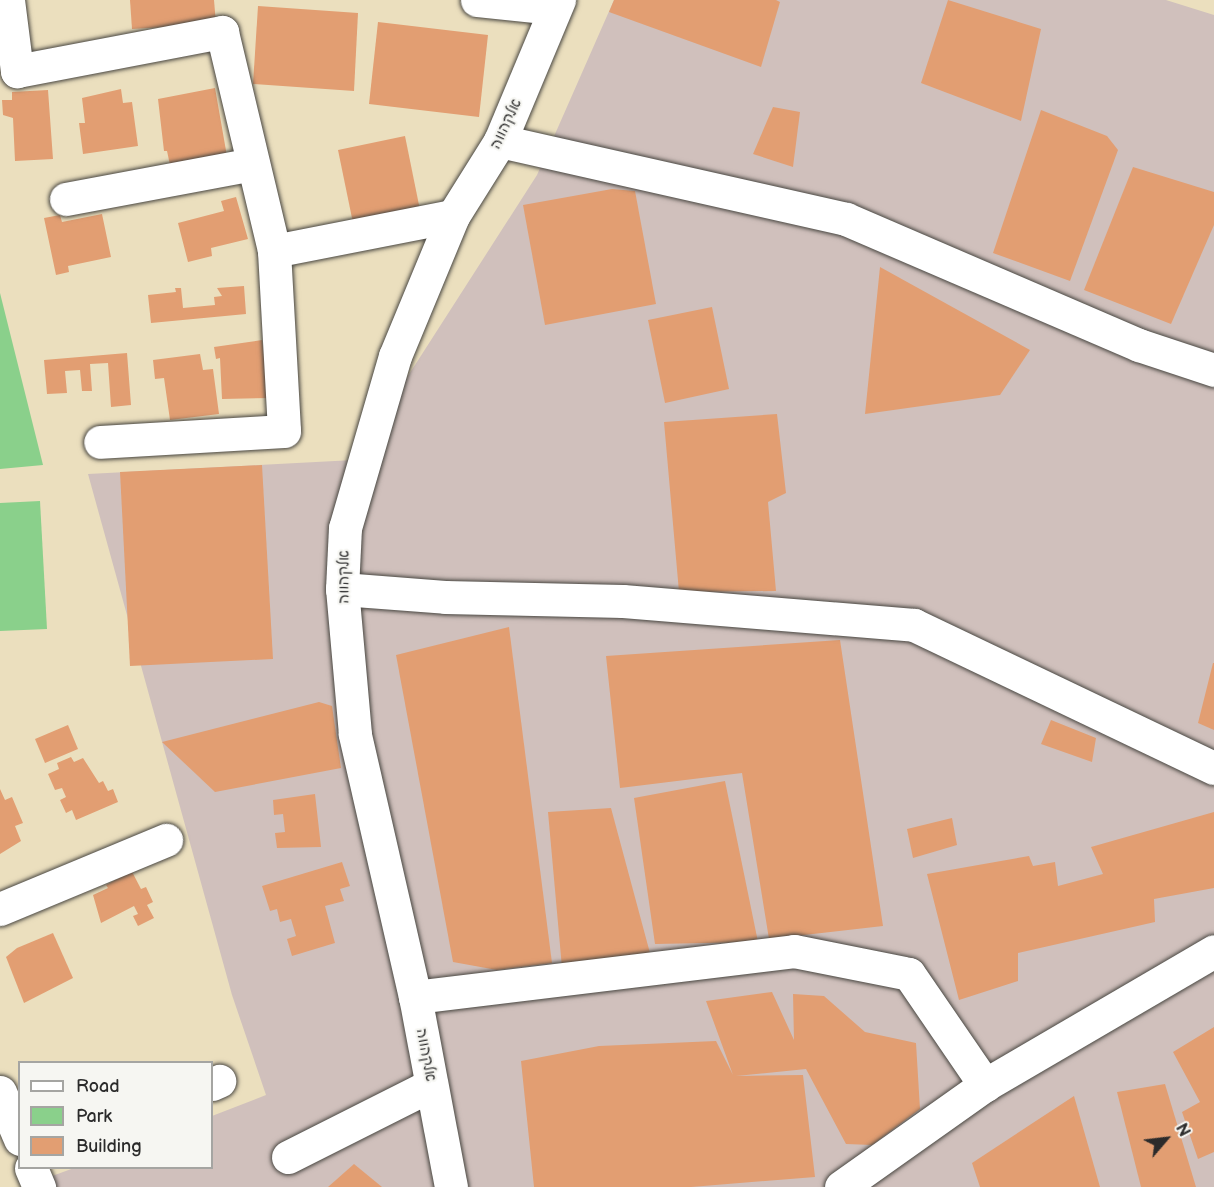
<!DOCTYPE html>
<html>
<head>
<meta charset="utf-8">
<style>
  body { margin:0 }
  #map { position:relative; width:1214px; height:1187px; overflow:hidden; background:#ebdfbe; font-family:"Balsamiq Sans","Playpen Sans Hebrew",sans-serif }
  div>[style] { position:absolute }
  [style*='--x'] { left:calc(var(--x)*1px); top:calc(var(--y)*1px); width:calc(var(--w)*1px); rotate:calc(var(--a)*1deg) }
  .industrial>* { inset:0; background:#d0c0bc }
  .green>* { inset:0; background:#8ad08b }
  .building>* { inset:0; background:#e29e72 }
  .roads { filter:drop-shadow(0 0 2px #484641) drop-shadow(0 0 2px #484641) }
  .minor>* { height:33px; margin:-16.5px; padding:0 16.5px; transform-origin:16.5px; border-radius:16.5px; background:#fff }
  span { translate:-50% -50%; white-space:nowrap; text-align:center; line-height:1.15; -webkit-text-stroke:4.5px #f6f6f2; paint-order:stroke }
  .street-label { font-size:15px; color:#2b2b2b }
  .legend { position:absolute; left:18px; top:1061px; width:195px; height:108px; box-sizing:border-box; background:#f6f6f2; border:2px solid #a5a5a2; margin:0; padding:8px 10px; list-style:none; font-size:18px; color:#2b2b2b }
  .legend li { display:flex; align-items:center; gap:12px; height:30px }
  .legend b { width:30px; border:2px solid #a5a5a2 }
  .north { position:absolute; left:1136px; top:1109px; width:60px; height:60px; -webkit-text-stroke:4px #f6f6f2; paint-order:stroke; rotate:62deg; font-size:16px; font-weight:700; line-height:24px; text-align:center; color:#2b2b2b }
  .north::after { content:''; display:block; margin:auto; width:21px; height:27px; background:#2b2b2b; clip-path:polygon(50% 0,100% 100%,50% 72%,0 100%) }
</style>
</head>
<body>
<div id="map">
  <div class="industrial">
    <i style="clip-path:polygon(614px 0,1166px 0,1214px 15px,1214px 1187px,22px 1187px,74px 1168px,212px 1168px,212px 1116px,266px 1095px,232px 995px,88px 474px,354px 460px,537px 175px)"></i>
  </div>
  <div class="green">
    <i style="clip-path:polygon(0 293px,43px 465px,0 469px)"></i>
    <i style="clip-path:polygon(40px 501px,47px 629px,0 631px,0 503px)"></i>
  </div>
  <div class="building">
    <i style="clip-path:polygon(130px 0,214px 0,216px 24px,132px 29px)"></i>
    <i style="clip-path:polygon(614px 0,776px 0,780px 2px,761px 67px,609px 12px)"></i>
    <i style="clip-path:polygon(948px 0,1041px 29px,1021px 121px,921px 83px)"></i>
    <i style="clip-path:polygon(258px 6px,358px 13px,354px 91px,253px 84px)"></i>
    <i style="clip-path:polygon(378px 22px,488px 35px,479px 117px,369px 104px)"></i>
    <i style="clip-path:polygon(215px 88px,228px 162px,170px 165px,167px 151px,164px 151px,158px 99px)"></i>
    <i style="clip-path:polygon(121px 89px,123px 103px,132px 102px,138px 146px,83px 154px,79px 123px,85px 123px,82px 98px)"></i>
    <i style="clip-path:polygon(48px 90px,53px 159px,15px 161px,13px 118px,3px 115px,2px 100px,12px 100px,12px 92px)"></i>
    <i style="clip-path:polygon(773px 107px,800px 112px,793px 167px,753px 154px)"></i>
    <i style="clip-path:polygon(1041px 110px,1107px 136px,1118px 150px,1070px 281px,993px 253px)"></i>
    <i style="clip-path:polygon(405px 136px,420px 210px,353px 223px,338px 150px)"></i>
    <i style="clip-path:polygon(1133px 167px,1214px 192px,1214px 225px,1171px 324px,1084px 290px)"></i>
    <i style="clip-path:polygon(612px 189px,635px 191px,656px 304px,545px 325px,523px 205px)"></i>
    <i style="clip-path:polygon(236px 197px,248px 239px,211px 248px,212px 256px,188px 262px,178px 223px,224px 211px,221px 201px)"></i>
    <i style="clip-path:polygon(102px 214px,111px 257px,68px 266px,69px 272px,56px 275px,44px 218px,60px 215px,62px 222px)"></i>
    <i style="clip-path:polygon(880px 267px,1030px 350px,1000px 395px,865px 414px)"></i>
    <i style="clip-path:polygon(244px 286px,246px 314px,151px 323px,148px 295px,176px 292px,175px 288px,181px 288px,183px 308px,215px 305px,214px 297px,222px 296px,217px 288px)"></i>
    <i style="clip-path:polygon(712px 307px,729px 389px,665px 403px,648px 320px)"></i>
    <i style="clip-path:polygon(262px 340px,270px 398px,222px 399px,220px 358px,216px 359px,214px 347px)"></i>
    <i style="clip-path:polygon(127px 353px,131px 405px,111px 407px,108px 363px,90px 364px,92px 391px,82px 391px,80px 370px,65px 371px,67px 393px,47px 394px,44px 360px)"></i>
    <i style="clip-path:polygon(200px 354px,203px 370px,213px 369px,219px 414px,170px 420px,164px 378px,155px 379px,153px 360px)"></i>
    <i style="clip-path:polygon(777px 414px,786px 493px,768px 502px,776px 591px,679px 592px,664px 422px)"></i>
    <i style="clip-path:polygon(262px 465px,273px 659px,130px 666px,120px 472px)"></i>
    <i style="clip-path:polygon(509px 627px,552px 963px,497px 970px,453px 962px,396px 655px)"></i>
    <i style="clip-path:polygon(840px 640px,883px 926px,769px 939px,742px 773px,620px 788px,606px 656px)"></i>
    <i style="clip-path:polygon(1213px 663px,1214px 663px,1214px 730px,1198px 723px)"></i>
    <i style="clip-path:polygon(319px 702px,332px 706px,341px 768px,215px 792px,162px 742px)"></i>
    <i style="clip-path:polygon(1051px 720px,1096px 738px,1092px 762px,1041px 744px)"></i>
    <i style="clip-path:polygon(68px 725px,78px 749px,45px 763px,35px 739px)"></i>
    <i style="clip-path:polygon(71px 757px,74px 762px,83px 758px,99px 783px,103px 781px,108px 791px,113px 789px,118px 802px,76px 820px,72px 810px,66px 813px,60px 800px,66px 797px,62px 788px,55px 790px,48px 774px,59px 769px,57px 763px)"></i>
    <i style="clip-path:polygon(725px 781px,758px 942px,655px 944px,634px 798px)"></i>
    <i style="clip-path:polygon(0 789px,5px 800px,12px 797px,23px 823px,15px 826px,21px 841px,0 854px)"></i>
    <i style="clip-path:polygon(315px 794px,321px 847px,277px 848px,275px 833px,285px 832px,283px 814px,274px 815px,273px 800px)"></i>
    <i style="clip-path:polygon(611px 808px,654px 968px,563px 979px,548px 812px)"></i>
    <i style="clip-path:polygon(1214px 812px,1214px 888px,1154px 899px,1155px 922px,1018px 953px,1018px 981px,959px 1000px,927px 874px,1029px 856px,1033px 866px,1055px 862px,1058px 886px,1103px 874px,1091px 847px)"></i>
    <i style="clip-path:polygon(952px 818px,957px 845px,913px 858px,907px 829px)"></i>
    <i style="clip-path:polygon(342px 862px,350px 886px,340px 889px,344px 901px,325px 906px,335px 943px,292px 956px,287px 939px,296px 936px,291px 919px,280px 922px,277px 909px,270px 911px,262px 886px)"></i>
    <i style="clip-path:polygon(128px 864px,141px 889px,146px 887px,153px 902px,147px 905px,154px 918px,138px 926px,133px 916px,138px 914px,134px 906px,101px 923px,93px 895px,108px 888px,106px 885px,119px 878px,115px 871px)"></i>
    <i style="clip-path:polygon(53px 933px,73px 978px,24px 1003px,6px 957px,17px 948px)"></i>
    <i style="clip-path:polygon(772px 992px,794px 1040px,793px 994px,824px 996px,865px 1032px,916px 1043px,920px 1109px,872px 1145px,846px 1144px,806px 1069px,736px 1076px,803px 1075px,815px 1177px,691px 1187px,534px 1187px,521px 1061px,599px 1046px,716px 1041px,733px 1075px,706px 1001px)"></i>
    <i style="clip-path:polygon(1214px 1027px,1214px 1152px,1198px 1159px,1182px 1112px,1200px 1102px,1173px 1052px)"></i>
    <i style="clip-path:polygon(1165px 1084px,1196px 1187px,1141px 1187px,1117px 1092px)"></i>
    <i style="clip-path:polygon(1074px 1096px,1100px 1187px,980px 1187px,972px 1163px)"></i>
    <i style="clip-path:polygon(354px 1164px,382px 1187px,328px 1187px)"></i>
  </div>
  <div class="roads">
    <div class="minor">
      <i style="--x:8;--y:0;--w:72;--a:82.8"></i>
      <i style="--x:17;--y:71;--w:209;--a:-10.8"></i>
      <i style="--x:222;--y:32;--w:225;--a:76.6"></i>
      <i style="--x:274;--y:251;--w:180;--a:86.8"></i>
      <i style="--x:284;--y:431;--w:184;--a:176.6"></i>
      <i style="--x:477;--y:0;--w:78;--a:5.9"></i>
      <i style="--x:500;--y:141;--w:355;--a:12.7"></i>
      <i style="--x:846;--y:219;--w:319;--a:23.3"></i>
      <i style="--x:1139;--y:345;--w:79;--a:18.4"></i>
      <i style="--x:66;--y:199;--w:190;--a:-10.6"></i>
      <i style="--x:274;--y:251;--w:182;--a:-11.1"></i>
      <i style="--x:342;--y:589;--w:103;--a:4.4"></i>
      <i style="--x:445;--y:597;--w:178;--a:1.3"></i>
      <i style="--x:623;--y:601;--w:292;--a:4.7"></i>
      <i style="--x:914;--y:625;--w:332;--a:25.5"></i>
      <i style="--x:0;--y:909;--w:180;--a:-22.6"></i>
      <i style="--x:415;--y:997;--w:382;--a:-6.9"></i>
      <i style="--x:794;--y:951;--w:117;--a:11.3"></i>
      <i style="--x:909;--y:974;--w:135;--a:55.6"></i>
      <i style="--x:212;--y:1084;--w:8;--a:-23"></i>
      <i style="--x:0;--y:1092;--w:51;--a:66.9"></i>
      <i style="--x:288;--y:1157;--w:160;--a:-26.7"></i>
      <i style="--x:31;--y:1168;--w:21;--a:67"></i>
      <i style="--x:451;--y:1187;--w:193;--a:-100.7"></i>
      <i style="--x:415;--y:997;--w:270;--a:-102.9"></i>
      <i style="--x:355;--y:734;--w:146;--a:-95.1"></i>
      <i style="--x:342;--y:589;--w:61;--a:-87.2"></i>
      <i style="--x:345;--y:528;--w:179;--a:-73.8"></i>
      <i style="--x:395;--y:356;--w:152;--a:-67.5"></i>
      <i style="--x:453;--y:216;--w:89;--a:-57.9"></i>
      <i style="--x:500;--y:141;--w:153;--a:-67.3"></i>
      <i style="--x:841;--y:1187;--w:176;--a:-35.3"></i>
      <i style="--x:985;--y:1085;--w:265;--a:-30.3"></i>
    </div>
  </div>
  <div class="street-label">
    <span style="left:506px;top:124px;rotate:-65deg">אלקהווה</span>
    <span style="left:344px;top:577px;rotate:-90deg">אלקהווה</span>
    <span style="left:426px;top:1055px;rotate:79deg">אלקהווה</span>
  </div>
  <ul class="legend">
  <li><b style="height:8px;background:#fff"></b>Road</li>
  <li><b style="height:16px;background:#8ad08b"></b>Park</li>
  <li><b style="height:16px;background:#e29e72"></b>Building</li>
  </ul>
  <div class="north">N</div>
</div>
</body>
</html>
